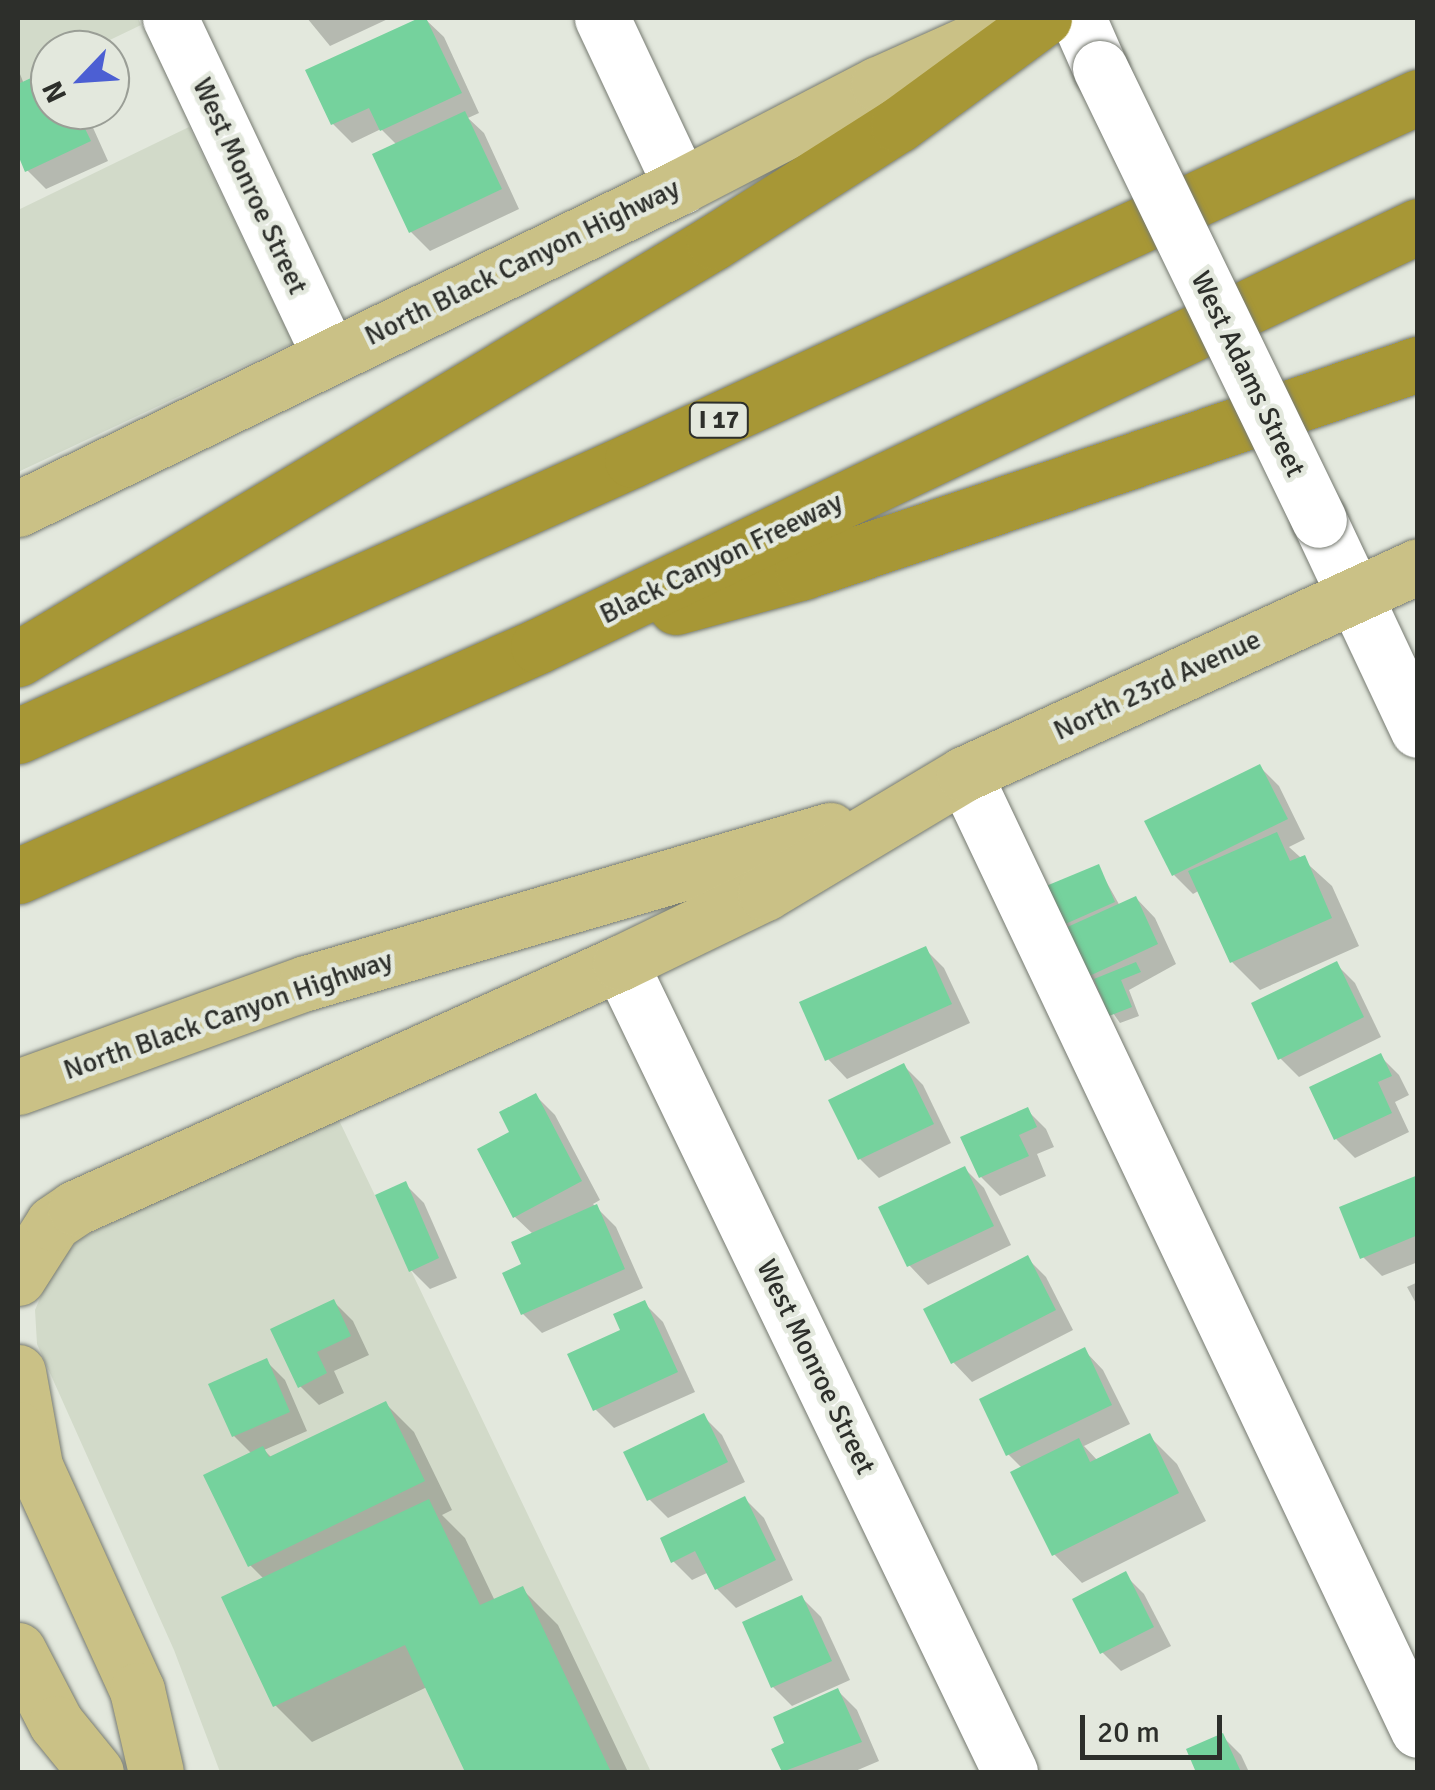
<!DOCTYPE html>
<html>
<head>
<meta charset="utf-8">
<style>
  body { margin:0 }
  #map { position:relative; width:1435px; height:1790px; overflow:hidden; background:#e3e8dd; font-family:Signika,sans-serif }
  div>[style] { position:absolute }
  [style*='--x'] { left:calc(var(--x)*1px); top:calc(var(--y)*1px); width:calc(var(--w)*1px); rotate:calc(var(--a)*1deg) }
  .built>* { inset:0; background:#d2dac9 }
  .shadow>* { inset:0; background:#0003 }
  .building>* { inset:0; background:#75d29d }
  .roads { filter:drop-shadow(0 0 2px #767a71) drop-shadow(0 0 2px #767a71) }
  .minor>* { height:55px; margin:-27.5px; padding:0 27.5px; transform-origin:27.5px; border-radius:27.5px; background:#fff }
  .major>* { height:55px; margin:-27.5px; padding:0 27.5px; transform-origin:27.5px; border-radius:27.5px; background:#cac186 }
  .highway>* { height:55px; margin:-27.5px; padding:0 27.5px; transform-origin:27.5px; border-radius:27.5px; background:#a79736 }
  .bridges { filter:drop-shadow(0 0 2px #767a71) drop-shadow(0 0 2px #767a71) }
  .minor-bridge>* { height:55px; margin:-27.5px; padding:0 27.5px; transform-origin:27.5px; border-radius:27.5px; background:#fff }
  span { translate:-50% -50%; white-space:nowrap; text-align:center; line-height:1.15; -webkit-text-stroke:9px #e3e8dd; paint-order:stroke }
  .shield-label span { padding:2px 8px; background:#e3e8dd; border:2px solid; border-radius:8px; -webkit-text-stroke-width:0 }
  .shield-label { font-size:25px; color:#2d2f2b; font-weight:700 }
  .street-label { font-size:28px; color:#2d2f2b }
  .frame { position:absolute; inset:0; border:20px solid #2d2f2b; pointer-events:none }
  .north { position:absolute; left:30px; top:30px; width:100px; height:100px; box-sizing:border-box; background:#e3e8dd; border:2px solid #9a9e96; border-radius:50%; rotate:245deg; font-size:28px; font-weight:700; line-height:40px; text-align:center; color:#2d2f2b }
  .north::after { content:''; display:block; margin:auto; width:35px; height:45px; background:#4c5fd3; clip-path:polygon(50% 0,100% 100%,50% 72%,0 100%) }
  .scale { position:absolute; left:1080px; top:1715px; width:142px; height:45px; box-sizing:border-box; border:5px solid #2d2f2b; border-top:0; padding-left:12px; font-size:30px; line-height:35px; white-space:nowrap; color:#2d2f2b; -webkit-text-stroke:8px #e3e8dd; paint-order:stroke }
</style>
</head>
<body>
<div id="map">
  <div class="built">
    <i style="clip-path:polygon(18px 18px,138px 18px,141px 25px,89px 50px,50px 50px,50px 69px,18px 84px)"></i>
    <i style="clip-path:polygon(189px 127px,293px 343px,18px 472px,18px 210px)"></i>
    <i style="clip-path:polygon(336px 1114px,651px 1772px,220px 1772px,174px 1650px,37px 1344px,35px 1310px,52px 1270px,79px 1239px)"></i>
  </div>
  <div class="shadow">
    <i style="clip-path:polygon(307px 18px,390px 18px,330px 46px)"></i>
    <i style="clip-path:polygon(424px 18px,444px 37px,479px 113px,468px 118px,484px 133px,519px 209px,430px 251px,411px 232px,398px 146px,381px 129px,352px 143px,333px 124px,309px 71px)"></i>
    <i style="clip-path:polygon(18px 69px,24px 84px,50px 72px,50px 110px,85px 110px,108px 161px,46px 189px,27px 170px,18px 149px)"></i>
    <i style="clip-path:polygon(1260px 767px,1279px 786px,1305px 839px,1289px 847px,1332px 886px,1359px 946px,1260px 990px,1232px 962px,1200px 890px,1193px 894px,1174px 875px)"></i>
    <i style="clip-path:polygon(1098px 867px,1120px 906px,1136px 898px,1155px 918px,1176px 964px,1129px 990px,1139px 1016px,1120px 1023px,1087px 976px,1065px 924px)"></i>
    <i style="clip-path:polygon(925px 949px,944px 968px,970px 1023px,847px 1079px,828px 1059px)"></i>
    <i style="clip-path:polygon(1336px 964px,1355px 983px,1381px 1037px,1299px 1077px,1280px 1058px)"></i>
    <i style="clip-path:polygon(1380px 1056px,1399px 1075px,1409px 1095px,1395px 1102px,1409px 1132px,1355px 1158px,1336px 1139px)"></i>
    <i style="clip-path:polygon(904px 1066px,923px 1085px,951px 1143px,879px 1178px,860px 1159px)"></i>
    <i style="clip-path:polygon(536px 1096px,555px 1115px,600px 1200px,593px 1204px,616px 1227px,643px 1288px,542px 1333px,523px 1314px,525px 1265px,534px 1235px,515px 1217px,513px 1133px)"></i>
    <i style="clip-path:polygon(1027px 1110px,1046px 1129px,1054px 1147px,1037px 1154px,1046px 1176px,1000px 1196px,981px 1177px)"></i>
    <i style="clip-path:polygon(965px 1169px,984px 1188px,1011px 1245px,928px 1285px,909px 1265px)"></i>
    <i style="clip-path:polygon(1418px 1177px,1418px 1262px,1382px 1276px,1363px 1257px)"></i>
    <i style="clip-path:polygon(405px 1184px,424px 1203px,457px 1278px,430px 1289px,411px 1270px)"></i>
    <i style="clip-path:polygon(1027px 1258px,1046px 1277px,1073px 1330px,972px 1382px,953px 1362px)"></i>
    <i style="clip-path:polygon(1418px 1282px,1418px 1307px,1407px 1287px)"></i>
    <i style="clip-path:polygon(334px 1302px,353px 1321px,369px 1355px,334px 1371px,344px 1393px,319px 1405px,300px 1386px)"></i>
    <i style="clip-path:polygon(644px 1303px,663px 1322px,695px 1392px,614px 1428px,595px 1409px,623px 1331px)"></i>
    <i style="clip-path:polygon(1084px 1350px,1103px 1370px,1130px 1424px,1084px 1446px,1098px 1461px,1149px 1436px,1177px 1464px,1206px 1521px,1082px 1583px,1054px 1554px,1022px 1468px,1008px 1454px)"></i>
    <i style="clip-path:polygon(266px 1361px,285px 1380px,307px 1431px,264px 1450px,272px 1458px,386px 1404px,414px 1432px,452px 1510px,442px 1515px,465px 1538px,495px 1601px,522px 1589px,558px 1625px,628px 1772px,468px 1772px,427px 1687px,312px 1742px,275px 1705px,264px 1579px,250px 1565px,252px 1454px,234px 1436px)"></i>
    <i style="clip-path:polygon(703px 1416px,722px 1435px,745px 1482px,668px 1518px,649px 1499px)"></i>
    <i style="clip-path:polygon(745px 1499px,764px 1518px,793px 1580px,736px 1608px,717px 1589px,709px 1572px,692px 1580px,673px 1561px)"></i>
    <i style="clip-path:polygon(1125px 1575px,1144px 1594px,1171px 1646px,1121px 1671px,1102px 1652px)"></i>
    <i style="clip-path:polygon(802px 1598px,821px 1617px,850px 1680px,792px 1706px,773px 1687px)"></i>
    <i style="clip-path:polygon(838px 1691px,857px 1710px,879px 1761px,853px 1772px,785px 1772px,775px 1750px,787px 1744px)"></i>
    <i style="clip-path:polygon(1222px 1736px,1241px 1755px,1249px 1772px,1194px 1772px)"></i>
  </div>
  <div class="building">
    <i style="clip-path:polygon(419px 18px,426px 18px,462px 93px,380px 131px,369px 108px,331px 125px,305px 70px)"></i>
    <i style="clip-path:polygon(50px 69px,50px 110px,76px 110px,91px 141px,25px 172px,18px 155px,18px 84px)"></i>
    <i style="clip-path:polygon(465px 111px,502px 189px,409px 233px,372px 154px)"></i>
    <i style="clip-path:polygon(1260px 764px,1288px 819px,1172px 876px,1144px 821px)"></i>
    <i style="clip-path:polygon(1277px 832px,1290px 861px,1305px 855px,1332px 918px,1230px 963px,1188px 871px)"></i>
    <i style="clip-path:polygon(1099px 864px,1115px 902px,1063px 925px,1046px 886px)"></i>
    <i style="clip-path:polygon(1136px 896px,1158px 944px,1085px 978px,1063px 929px)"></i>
    <i style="clip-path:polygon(926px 946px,952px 1004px,825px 1061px,799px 1002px)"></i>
    <i style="clip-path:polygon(1337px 961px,1364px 1017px,1278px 1060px,1251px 1003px)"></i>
    <i style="clip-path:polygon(1136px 962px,1141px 972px,1121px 980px,1132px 1007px,1109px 1016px,1094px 979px)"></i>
    <i style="clip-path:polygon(1381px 1053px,1392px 1076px,1378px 1082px,1392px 1113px,1334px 1140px,1309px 1087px)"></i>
    <i style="clip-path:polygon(904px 1063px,934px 1124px,858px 1160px,828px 1100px)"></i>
    <i style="clip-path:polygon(536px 1093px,582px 1181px,513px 1218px,477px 1149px,509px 1132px,499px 1112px)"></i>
    <i style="clip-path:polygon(1028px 1107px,1037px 1127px,1019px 1135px,1029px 1156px,979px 1178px,960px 1137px)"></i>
    <i style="clip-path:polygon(965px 1166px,994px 1226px,907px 1267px,878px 1207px)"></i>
    <i style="clip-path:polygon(1418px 1175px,1418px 1235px,1360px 1259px,1339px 1207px)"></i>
    <i style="clip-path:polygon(406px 1181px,439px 1258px,409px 1272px,375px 1195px)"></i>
    <i style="clip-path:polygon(597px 1204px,625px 1269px,521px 1315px,502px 1273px,521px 1264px,511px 1242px)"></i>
    <i style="clip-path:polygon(1028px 1255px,1056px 1310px,951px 1364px,923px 1309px)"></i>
    <i style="clip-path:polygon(334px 1299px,351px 1336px,317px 1352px,327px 1373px,298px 1388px,270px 1329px)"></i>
    <i style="clip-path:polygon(645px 1300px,678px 1372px,593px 1411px,567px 1354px,620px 1330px,613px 1314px)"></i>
    <i style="clip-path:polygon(1085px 1347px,1112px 1405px,1006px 1456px,979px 1399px)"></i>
    <i style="clip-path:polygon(267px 1358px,290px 1412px,232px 1437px,208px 1384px)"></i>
    <i style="clip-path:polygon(386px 1401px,425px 1481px,248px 1567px,203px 1475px,263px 1446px,269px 1457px)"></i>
    <i style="clip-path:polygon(704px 1413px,728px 1462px,647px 1501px,623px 1452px)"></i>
    <i style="clip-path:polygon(1150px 1433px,1179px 1493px,1052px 1556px,1010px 1472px,1079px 1438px,1090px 1462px)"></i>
    <i style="clip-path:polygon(745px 1496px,776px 1560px,715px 1590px,695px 1551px,671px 1563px,660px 1538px)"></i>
    <i style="clip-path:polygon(429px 1499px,480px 1605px,523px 1586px,611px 1772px,465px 1772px,405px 1645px,273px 1707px,221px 1597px)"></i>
    <i style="clip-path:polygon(1126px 1571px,1154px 1627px,1100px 1654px,1072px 1599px)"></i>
    <i style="clip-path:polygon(802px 1595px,832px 1661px,771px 1688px,742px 1622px)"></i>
    <i style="clip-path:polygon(838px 1688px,862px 1742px,782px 1772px,771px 1749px,784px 1743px,773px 1717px)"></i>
    <i style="clip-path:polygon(1223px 1733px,1241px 1772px,1188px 1772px,1195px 1770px,1186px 1749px)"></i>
  </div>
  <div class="roads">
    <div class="minor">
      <i style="--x:170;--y:18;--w:372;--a:64.7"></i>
      <i style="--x:602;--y:18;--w:186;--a:64.8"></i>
      <i style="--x:1078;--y:18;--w:55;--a:66.3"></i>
      <i style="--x:1319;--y:520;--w:232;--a:64.8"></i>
      <i style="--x:964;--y:774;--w:1058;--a:64.6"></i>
      <i style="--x:620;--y:963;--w:898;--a:64.26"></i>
    </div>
    <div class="major">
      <i style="--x:18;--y:509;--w:737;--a:-25.97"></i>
      <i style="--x:681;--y:186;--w:222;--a:-27.4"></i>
      <i style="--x:878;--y:84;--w:157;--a:-24.1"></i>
      <i style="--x:18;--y:1087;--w:306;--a:-19.9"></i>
      <i style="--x:306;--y:983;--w:546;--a:-16.28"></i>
      <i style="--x:18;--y:1278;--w:65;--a:-57.5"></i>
      <i style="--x:53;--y:1223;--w:27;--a:-34"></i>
      <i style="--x:75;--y:1208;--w:598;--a:-24.21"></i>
      <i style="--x:620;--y:963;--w:161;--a:-25.8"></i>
      <i style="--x:765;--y:893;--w:232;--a:-30.9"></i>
      <i style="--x:964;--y:774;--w:499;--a:-24.6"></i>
      <i style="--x:18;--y:1372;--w:96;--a:79.7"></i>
      <i style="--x:18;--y:1429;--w:287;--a:65.5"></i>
      <i style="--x:137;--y:1690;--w:84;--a:77"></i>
      <i style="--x:18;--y:1650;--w:82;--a:62.5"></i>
      <i style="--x:56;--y:1723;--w:63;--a:50.8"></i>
    </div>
    <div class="highway">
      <i style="--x:676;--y:607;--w:132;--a:-15.4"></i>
      <i style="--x:803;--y:572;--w:649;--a:-18.69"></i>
      <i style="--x:18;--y:659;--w:811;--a:-30.93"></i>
      <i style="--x:714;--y:242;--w:218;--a:-32.5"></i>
      <i style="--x:898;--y:125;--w:181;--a:-36.2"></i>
      <i style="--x:18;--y:736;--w:673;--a:-24.2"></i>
      <i style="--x:632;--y:460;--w:866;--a:-24.79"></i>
      <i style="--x:18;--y:876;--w:569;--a:-23.86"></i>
      <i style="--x:538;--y:646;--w:975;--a:-25.51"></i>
    </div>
  </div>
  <div class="bridges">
    <div class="minor-bridge">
      <i style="--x:1100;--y:68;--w:502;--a:64.15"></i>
    </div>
  </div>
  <div class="shield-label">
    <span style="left:719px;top:420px">I 17</span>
  </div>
  <div class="street-label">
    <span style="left:250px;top:186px;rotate:65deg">West Monroe Street</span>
    <span style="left:522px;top:262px;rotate:-26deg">North Black Canyon Highway</span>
    <span style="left:1248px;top:374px;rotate:64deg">West Adams Street</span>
    <span style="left:721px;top:558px;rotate:-26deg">Black Canyon Freeway</span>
    <span style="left:1157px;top:685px;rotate:-25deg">North 23rd Avenue</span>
    <span style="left:228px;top:1015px;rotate:-19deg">North Black Canyon Highway</span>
    <span style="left:816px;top:1367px;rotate:64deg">West Monroe Street</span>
  </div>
  <div class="frame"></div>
  <div class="north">N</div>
  <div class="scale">20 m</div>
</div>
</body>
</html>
